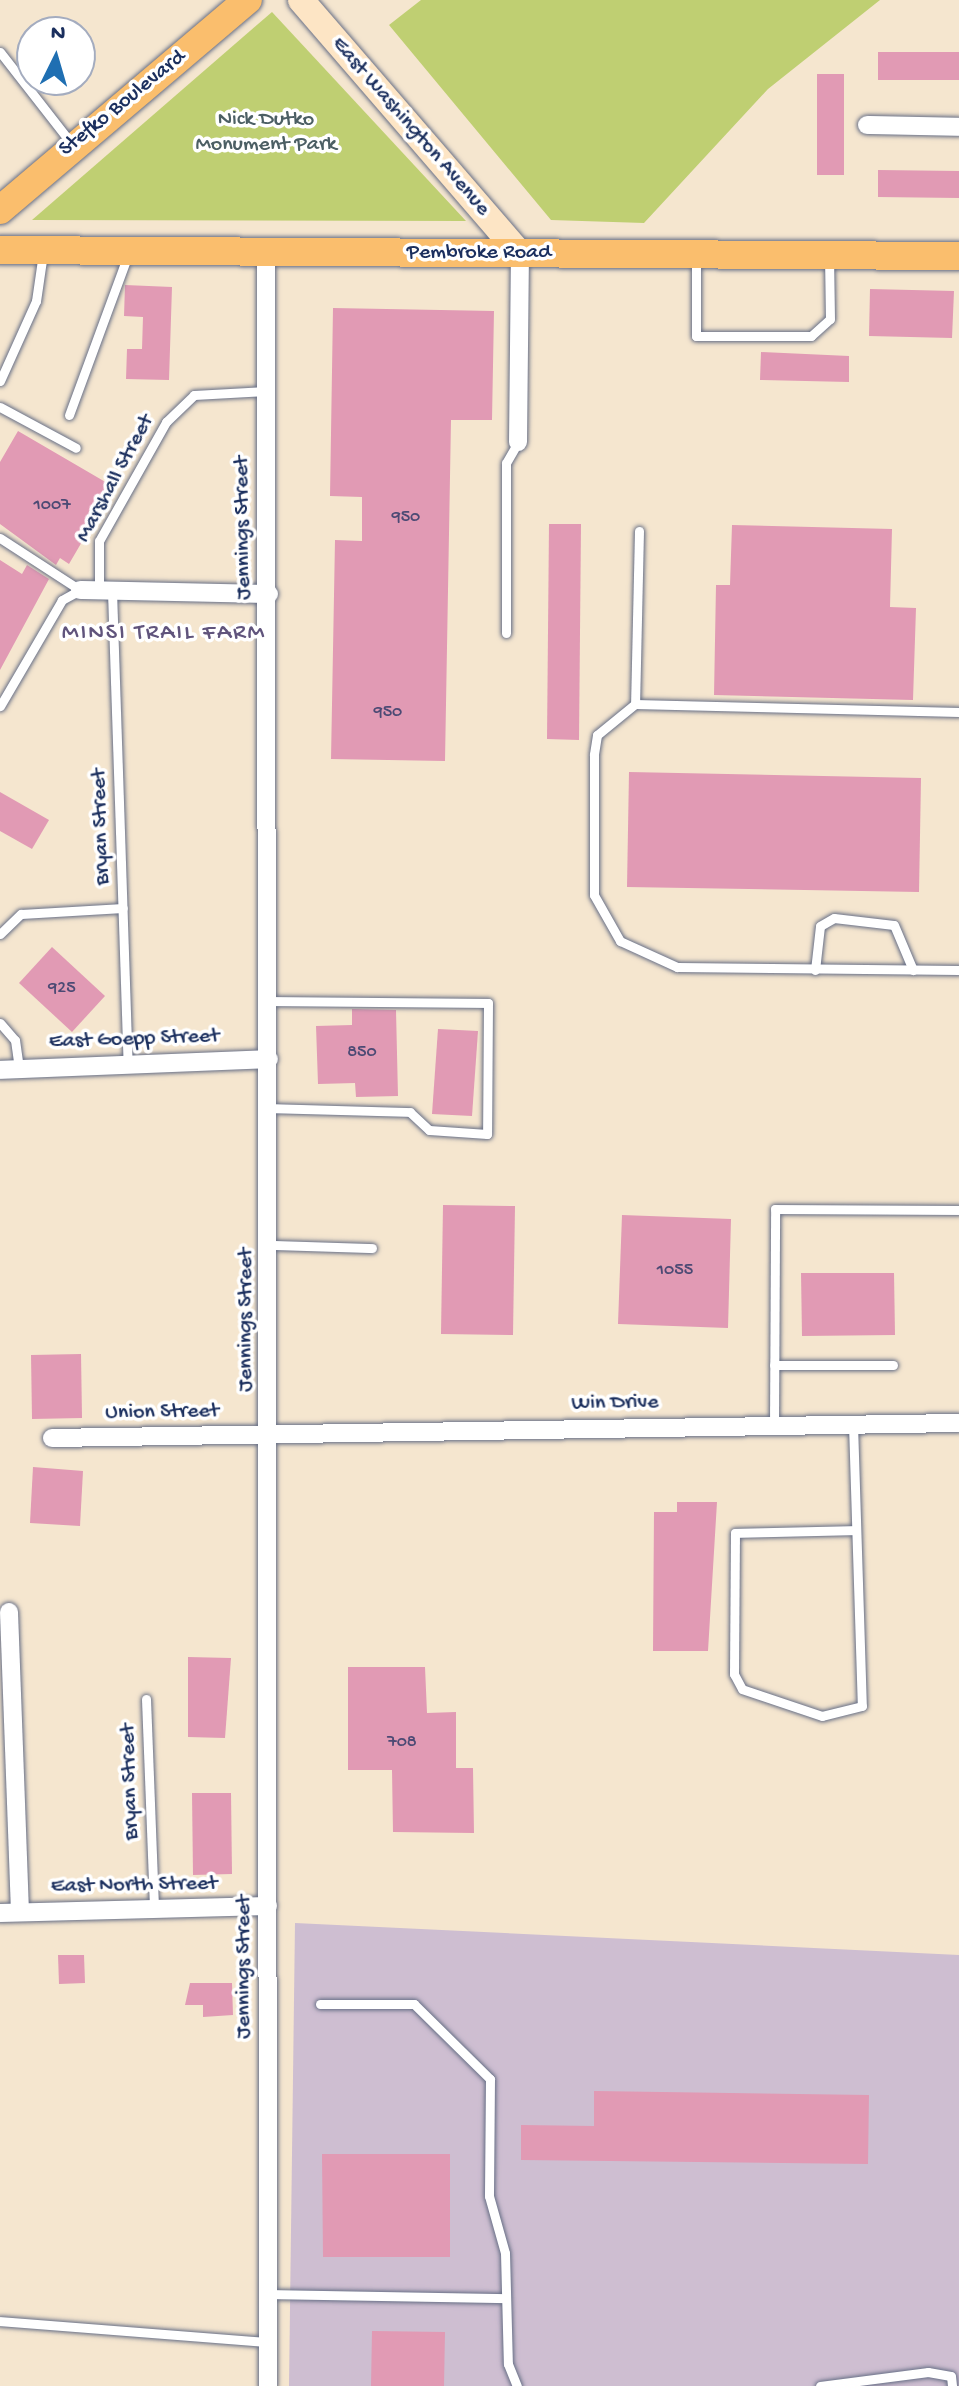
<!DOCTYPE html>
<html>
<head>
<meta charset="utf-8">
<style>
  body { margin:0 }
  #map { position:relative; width:959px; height:2386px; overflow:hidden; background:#f5e6cf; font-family:"Gochi Hand",sans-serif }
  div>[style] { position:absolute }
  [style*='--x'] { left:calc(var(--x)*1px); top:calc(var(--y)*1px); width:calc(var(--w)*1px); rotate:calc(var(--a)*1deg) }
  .industrial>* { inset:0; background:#cebed1 }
  .green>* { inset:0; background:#bfcf72 }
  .building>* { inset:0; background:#e19ab4 }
  .roads { filter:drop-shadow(0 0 2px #676f86) drop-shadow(0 0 2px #676f86) }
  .lane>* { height:9px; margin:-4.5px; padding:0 4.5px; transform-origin:4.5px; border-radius:4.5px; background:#fff }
  .street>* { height:18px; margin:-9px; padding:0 9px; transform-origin:9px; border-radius:9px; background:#fff }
  .secondary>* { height:26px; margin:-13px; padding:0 13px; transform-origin:13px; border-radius:13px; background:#fde5c5 }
  .primary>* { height:28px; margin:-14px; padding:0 14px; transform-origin:14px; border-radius:14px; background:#fabe6d }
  span { translate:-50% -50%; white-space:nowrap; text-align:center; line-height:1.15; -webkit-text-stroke:7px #fff; paint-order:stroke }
  .number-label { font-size:18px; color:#4c4a74 }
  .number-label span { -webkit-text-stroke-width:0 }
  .street-label { font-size:22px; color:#1b2f5e }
  .park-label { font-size:22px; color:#4c5f64 }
  .neighbourhood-label { font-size:24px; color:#60547c; letter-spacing:2px }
  .north { position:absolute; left:16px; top:16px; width:80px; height:80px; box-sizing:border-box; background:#fff; border:2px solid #a4acbf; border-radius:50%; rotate:5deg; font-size:22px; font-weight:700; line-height:32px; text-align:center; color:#1b2f5e }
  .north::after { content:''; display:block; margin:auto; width:28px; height:36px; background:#1f6fb2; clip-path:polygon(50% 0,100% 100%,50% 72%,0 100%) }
</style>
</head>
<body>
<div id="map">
  <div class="industrial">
    <i style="clip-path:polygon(295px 1923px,959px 1955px,959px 2386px,289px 2386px)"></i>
  </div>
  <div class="green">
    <i style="clip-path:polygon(421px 0,880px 0,768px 89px,644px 223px,551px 220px,389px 25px)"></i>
    <i style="clip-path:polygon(272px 12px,466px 221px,32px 220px)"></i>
  </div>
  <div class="building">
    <i style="clip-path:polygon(878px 52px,959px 52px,959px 80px,878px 80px)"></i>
    <i style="clip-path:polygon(817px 74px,844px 74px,844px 175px,817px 175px)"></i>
    <i style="clip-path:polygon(878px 170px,959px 171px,959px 198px,878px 197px)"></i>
    <i style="clip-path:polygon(125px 285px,172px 287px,169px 380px,126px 379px,127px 349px,142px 349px,143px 317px,124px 316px)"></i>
    <i style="clip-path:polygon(870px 289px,954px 291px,952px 338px,869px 336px)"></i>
    <i style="clip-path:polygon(333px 308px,494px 311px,492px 420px,451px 420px,445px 761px,331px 759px,335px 540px,362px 541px,362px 497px,330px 496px)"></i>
    <i style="clip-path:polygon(761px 352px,849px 356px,849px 382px,760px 380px)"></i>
    <i style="clip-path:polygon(18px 431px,114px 487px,69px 564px,60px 558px,56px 565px,0 524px,0 462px)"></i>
    <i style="clip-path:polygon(549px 524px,581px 524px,579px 740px,547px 739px)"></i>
    <i style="clip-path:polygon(732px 525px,892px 529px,890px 607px,916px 608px,913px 700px,714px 695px,716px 585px,730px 585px)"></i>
    <i style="clip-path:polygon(0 560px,22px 574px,27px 565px,49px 579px,0 670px)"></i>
    <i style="clip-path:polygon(629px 772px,921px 778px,919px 892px,627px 887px)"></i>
    <i style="clip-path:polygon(0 792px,49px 820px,32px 849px,0 831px)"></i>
    <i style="clip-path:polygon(52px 947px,105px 996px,72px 1032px,19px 983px)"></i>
    <i style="clip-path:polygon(352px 1009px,396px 1010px,398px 1096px,356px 1097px,355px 1083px,318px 1084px,316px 1026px,352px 1025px)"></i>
    <i style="clip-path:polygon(438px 1029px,478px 1031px,472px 1116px,432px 1114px)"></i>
    <i style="clip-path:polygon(443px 1205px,515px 1206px,513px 1335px,441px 1334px)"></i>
    <i style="clip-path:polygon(622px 1215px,731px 1219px,728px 1328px,618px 1324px)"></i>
    <i style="clip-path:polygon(801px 1273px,894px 1273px,895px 1335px,802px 1336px)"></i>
    <i style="clip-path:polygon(81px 1354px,82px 1418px,32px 1419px,31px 1355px)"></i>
    <i style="clip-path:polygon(33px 1467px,83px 1471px,80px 1526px,30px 1523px)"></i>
    <i style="clip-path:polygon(677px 1502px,717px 1502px,708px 1651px,653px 1651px,654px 1512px,677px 1512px)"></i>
    <i style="clip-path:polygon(188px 1657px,231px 1658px,225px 1738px,188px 1737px)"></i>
    <i style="clip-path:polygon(348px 1667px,425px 1667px,427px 1713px,456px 1712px,456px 1768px,473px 1768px,474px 1833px,393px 1832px,392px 1770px,348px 1770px)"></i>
    <i style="clip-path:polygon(192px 1793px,231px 1793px,232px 1874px,193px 1875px)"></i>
    <i style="clip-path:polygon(58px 1955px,84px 1955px,85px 1983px,59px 1984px)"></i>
    <i style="clip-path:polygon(190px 1983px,232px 1983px,233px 2015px,203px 2017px,203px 2005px,185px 2005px)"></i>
    <i style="clip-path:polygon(594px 2091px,869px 2095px,868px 2164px,521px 2160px,521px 2125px,594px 2126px)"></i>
    <i style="clip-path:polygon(322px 2154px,450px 2154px,450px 2257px,323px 2257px)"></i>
    <i style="clip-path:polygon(372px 2331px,445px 2332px,444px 2386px,371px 2386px)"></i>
  </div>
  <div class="roads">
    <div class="lane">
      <i style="--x:0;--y:52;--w:117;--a:52"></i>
      <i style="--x:696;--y:258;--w:78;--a:90"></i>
      <i style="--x:696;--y:336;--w:115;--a:0"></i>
      <i style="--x:811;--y:336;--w:25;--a:-42"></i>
      <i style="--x:830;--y:319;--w:62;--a:-90.9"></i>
      <i style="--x:0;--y:381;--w:88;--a:-65.8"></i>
      <i style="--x:36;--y:301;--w:49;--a:-81.7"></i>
      <i style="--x:0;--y:407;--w:86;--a:28.3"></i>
      <i style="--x:69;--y:415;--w:171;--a:-69.8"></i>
      <i style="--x:639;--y:531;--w:173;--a:91.3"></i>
      <i style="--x:635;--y:704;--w:324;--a:1.4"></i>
      <i style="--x:0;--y:538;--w:95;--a:33"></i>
      <i style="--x:80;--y:590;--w:21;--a:151"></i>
      <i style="--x:62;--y:600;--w:123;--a:120.3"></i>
      <i style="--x:99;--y:590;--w:49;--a:-90"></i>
      <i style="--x:99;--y:541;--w:137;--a:-60.6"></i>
      <i style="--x:166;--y:422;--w:39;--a:-44"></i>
      <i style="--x:194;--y:395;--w:72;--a:-3.2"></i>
      <i style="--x:112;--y:591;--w:472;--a:88.1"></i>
      <i style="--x:506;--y:633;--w:170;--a:-90"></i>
      <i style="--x:506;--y:463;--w:24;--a:-60"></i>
      <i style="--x:635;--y:704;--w:49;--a:140.8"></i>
      <i style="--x:597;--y:735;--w:20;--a:99"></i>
      <i style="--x:594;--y:755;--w:140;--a:90"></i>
      <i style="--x:594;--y:895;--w:53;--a:60.5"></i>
      <i style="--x:620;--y:941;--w:63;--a:24.5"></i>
      <i style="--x:677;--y:967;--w:282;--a:0.6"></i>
      <i style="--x:0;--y:934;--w:29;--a:-44"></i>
      <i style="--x:21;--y:914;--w:102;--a:-3.4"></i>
      <i style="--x:815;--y:970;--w:44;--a:-83.5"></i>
      <i style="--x:820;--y:926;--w:16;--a:-30"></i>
      <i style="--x:834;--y:918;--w:60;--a:6.7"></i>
      <i style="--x:894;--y:925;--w:49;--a:67.1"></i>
      <i style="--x:269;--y:1001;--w:219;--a:0.5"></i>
      <i style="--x:488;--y:1003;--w:131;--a:90.4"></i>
      <i style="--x:487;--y:1134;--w:58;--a:-176.1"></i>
      <i style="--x:429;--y:1130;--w:26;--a:-137"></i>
      <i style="--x:410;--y:1112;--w:140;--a:-178.4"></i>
      <i style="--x:0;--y:1023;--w:23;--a:49"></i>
      <i style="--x:15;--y:1040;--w:29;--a:82"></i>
      <i style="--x:271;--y:1245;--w:101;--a:1.7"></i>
      <i style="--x:774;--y:1365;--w:119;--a:0"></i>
      <i style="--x:853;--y:1424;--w:282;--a:88.2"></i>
      <i style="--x:862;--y:1706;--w:41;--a:166"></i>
      <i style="--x:822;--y:1716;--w:84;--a:-161.4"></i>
      <i style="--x:742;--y:1689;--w:17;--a:-118"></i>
      <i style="--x:734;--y:1674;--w:141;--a:-89.6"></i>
      <i style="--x:735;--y:1533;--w:120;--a:-1.4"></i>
      <i style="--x:774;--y:1425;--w:216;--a:-89.7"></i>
      <i style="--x:775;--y:1209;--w:184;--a:0.3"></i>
      <i style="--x:146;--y:1699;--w:212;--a:87.8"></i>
      <i style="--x:320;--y:2004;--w:94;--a:0"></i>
      <i style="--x:414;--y:2004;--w:107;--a:44.6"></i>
      <i style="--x:490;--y:2079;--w:117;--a:90.5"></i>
      <i style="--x:489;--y:2196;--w:59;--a:74.3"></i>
      <i style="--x:505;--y:2253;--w:111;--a:88.5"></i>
      <i style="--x:508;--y:2364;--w:24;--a:68"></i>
      <i style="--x:270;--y:2294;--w:236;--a:1"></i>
      <i style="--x:0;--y:2321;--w:269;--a:4.5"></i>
      <i style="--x:820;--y:2386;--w:109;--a:-7.4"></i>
      <i style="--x:928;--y:2372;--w:23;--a:10"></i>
      <i style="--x:951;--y:2376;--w:10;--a:84"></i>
    </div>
    <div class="street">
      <i style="--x:867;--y:125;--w:92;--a:1.2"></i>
      <i style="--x:266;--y:253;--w:2133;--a:89.95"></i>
      <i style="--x:518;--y:442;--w:188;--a:-89.4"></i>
      <i style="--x:80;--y:590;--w:189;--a:1.2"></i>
      <i style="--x:0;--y:1070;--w:269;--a:-2.3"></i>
      <i style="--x:52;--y:1438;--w:907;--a:-0.95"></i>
      <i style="--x:9;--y:1612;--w:300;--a:87.9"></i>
      <i style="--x:0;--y:1913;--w:268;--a:-1.5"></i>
    </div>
    <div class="secondary">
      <i style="--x:301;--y:0;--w:335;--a:49.2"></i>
    </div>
    <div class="primary">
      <i style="--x:0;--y:210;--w:325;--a:-40.3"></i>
      <i style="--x:0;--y:250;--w:959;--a:0.36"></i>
    </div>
  </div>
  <div class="number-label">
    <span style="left:52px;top:506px">1007</span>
    <span style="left:406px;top:518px">950</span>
    <span style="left:388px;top:713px">950</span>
    <span style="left:62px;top:989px">925</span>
    <span style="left:362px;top:1053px">850</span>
    <span style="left:675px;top:1271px">1055</span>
    <span style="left:402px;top:1743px">708</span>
  </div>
  <div class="street-label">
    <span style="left:123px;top:104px;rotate:-39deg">Stefko Boulevard</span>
    <span style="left:410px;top:127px;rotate:49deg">East Washington Avenue</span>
    <span style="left:479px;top:254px">Pembroke Road</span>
    <span style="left:116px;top:479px;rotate:-62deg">Marshall Street</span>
    <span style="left:244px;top:528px;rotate:-91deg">Jennings Street</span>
    <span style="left:102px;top:827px;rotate:-92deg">Bryan Street</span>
    <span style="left:134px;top:1040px;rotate:-2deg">East Goepp Street</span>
    <span style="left:247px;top:1320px;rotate:-90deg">Jennings Street</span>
    <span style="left:615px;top:1404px;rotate:-1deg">Win Drive</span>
    <span style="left:162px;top:1413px;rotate:-1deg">Union Street</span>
    <span style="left:131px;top:1782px;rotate:-92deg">Bryan Street</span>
    <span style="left:134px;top:1886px;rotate:-1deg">East North Street</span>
    <span style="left:245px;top:1967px;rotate:-90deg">Jennings Street</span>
  </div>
  <div class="park-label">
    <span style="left:266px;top:133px">Nick Dutko<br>Monument Park</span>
  </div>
  <div class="neighbourhood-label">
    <span style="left:164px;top:634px">MINSI TRAIL FARM</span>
  </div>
  <div class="north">N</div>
</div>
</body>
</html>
